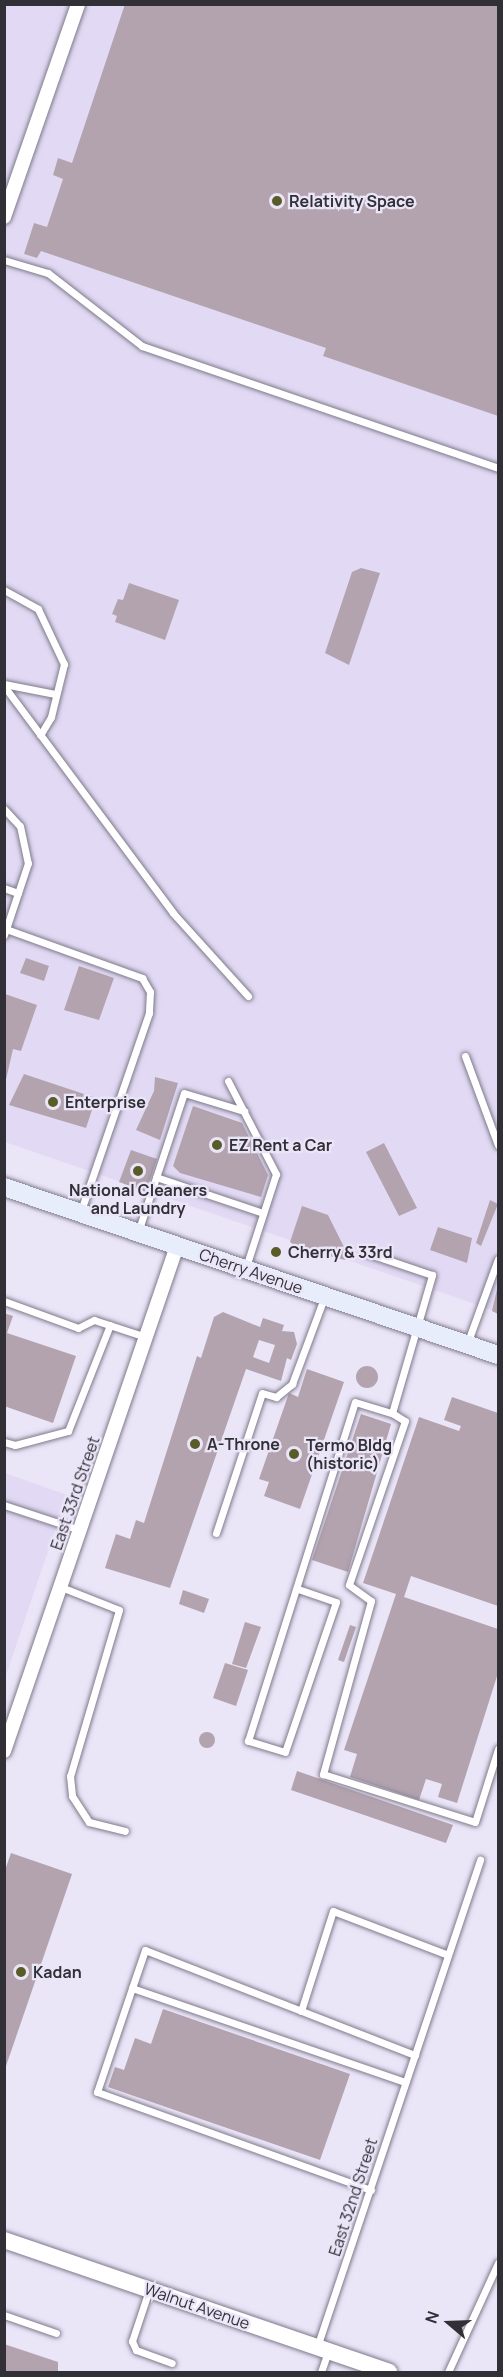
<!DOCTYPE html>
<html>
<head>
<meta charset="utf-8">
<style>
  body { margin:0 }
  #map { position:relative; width:503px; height:2377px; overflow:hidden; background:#ebe5f8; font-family:Manrope,sans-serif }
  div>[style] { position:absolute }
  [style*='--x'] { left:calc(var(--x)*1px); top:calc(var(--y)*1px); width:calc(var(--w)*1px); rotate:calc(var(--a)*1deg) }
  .built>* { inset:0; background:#e2daf4 }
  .building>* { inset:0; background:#b3a3af }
  .round { border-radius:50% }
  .roads { filter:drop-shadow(0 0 2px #7f7a8b) drop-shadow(0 0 2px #7f7a8b) }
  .service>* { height:7px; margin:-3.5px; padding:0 3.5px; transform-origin:3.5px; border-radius:3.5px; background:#fff }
  .minor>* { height:14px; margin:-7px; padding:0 7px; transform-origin:7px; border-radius:7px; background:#fff }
  .tertiary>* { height:16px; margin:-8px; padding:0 8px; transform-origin:8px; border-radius:8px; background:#fff }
  .secondary>* { height:18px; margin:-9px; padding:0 9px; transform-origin:9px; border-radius:9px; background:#e7edfa }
  .dots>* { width:16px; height:16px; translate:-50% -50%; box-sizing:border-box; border:3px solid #ebe5f8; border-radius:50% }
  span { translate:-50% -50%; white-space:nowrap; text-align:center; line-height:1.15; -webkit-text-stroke:4.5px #ebe5f8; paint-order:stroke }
  .poi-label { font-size:16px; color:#323037; font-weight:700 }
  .left { translate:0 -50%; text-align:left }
  .street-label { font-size:16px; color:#323037 }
  .frame { position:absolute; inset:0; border:6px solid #323037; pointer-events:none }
  .north { position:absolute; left:419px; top:2293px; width:60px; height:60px; -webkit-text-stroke:4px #ebe5f8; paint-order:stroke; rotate:289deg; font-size:16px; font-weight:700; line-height:24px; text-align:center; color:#323037 }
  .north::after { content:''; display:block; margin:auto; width:21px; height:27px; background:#323037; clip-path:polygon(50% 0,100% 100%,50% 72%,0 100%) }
</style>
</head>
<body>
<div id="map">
  <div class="built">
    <i style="clip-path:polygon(5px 5px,498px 5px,498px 1312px,5px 1142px)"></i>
    <i style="clip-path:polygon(5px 1473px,67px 1495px,5px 1678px)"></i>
  </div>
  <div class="building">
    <i style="clip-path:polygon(125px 4px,498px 4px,498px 416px,323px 356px,326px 348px,41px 251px,37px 258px,24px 254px,34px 223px,47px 227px,63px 179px,53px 175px,58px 158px,72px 163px)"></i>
    <i style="clip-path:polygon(361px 568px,380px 573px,349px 665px,325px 653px,352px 572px)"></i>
    <i style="clip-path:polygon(129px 583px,179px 600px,165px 640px,115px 622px,117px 616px,112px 614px,118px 599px,123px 600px)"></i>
    <i style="clip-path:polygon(26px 958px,49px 966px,44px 981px,20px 973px)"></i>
    <i style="clip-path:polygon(79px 966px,114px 978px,99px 1020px,64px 1010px)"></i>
    <i style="clip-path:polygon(5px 994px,37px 1005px,21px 1051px,13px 1049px,5px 1084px)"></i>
    <i style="clip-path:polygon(24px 1074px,96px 1098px,86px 1128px,9px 1105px)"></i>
    <i style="clip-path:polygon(155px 1077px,178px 1083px,160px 1140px,136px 1130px,154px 1091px)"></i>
    <i style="clip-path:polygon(193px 1106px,242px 1123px,268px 1175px,261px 1197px,180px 1173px,173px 1166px)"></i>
    <i style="clip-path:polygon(384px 1143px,417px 1208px,399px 1216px,366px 1152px)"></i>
    <i style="clip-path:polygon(131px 1150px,157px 1159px,146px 1192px,119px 1182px)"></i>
    <i style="clip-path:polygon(490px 1200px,498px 1204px,481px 1246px,476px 1243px)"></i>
    <i style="clip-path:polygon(302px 1206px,328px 1215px,347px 1253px,345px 1260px,298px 1248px,290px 1242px)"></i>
    <i style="clip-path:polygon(438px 1227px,472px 1238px,467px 1263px,430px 1250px)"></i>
    <i style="clip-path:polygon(498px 1285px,498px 1314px,492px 1311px)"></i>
    <i style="clip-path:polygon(evenodd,223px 1312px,260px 1327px,263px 1318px,284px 1325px,282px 1331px,294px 1332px,297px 1344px,291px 1360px,287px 1358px,281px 1381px,246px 1369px,170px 1588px,105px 1568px,116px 1534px,130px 1539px,136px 1520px,144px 1523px,197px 1356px,201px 1358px,214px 1317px,223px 1312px,259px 1340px,275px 1345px,269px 1363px,253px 1357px,259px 1340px)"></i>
    <i style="clip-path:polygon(4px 1313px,13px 1316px,7px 1333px,76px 1356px,53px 1423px,4px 1406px)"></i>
    <i class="round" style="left:356px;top:1366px;width:22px;height:22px"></i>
    <i style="clip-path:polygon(307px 1369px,344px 1382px,300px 1509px,264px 1496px,269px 1482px,259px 1479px,289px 1393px,298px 1397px)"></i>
    <i style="clip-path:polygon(452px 1397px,498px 1413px,498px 1606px,411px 1576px,404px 1597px,498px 1629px,498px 1673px,457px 1803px,438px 1797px,442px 1784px,426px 1779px,419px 1800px,350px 1777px,357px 1754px,344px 1750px,396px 1594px,363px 1583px,419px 1417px,459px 1431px,461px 1426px,444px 1420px)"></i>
    <i style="clip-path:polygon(361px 1414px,391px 1424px,348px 1572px,312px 1560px)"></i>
    <i style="clip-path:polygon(183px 1590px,209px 1599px,204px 1613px,179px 1604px)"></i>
    <i style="clip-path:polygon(245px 1622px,261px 1627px,246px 1668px,232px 1664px)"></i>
    <i style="clip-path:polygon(350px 1625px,356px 1627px,344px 1662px,338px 1660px)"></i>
    <i style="clip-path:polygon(225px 1663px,248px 1670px,236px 1706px,213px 1698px)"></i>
    <i class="round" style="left:199px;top:1732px;width:16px;height:16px"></i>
    <i style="clip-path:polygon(297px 1771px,453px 1825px,446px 1843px,291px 1790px)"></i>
    <i style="clip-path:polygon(11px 1853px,72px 1874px,5px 2069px,4px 1873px)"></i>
    <i style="clip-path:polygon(163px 2009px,350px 2074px,320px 2160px,108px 2087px,115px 2067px,124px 2070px,135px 2038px,151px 2044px)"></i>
    <i style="clip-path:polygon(4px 2344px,58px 2362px,58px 2372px,4px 2372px)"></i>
  </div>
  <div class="roads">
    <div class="service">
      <i style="--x:4;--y:260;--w:46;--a:16.5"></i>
      <i style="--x:48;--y:273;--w:119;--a:37.8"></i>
      <i style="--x:142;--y:346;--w:376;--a:18.9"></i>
      <i style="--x:4;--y:590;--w:39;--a:29"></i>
      <i style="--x:38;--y:609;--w:61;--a:64.7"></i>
      <i style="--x:64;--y:664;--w:55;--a:103.8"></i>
      <i style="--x:51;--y:717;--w:21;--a:121"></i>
      <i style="--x:4;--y:684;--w:52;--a:11.1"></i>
      <i style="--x:4;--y:686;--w:283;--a:53.3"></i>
      <i style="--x:173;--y:913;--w:112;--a:47.9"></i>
      <i style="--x:4;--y:809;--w:23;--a:47"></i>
      <i style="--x:20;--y:826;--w:38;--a:78"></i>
      <i style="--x:28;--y:863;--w:70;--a:108.4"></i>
      <i style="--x:4;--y:888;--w:15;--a:20"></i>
      <i style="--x:4;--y:935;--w:6;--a:-72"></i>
      <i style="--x:6;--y:929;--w:145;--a:19.8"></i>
      <i style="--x:142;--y:978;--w:16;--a:60"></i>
      <i style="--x:150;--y:992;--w:21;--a:93"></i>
      <i style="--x:149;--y:1013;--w:212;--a:109"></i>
      <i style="--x:465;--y:1056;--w:95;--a:69.7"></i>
      <i style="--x:228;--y:1081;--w:105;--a:62.7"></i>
      <i style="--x:276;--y:1174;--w:98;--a:107.9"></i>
      <i style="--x:156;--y:1177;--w:113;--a:18.6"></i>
      <i style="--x:138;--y:1232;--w:146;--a:-71.7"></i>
      <i style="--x:184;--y:1093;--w:63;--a:16.7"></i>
      <i style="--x:4;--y:1301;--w:79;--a:20"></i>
      <i style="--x:78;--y:1328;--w:18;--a:-27"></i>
      <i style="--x:94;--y:1320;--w:55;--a:18.1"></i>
      <i style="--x:467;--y:1344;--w:90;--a:-70"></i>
      <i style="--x:392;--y:1413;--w:15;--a:32"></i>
      <i style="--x:405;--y:1421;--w:173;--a:108.9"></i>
      <i style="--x:349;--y:1585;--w:27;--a:36"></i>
      <i style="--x:371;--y:1601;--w:180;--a:105.5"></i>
      <i style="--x:323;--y:1774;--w:159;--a:17.5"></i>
      <i style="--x:475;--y:1822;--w:77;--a:-72.5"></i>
      <i style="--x:4;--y:1442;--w:11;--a:15"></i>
      <i style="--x:15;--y:1445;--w:55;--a:-14.8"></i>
      <i style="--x:68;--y:1431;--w:114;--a:-68.4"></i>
      <i style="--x:4;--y:1505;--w:80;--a:18.2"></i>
      <i style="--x:216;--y:1533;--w:147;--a:-71.8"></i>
      <i style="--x:262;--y:1393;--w:15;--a:16"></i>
      <i style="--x:276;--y:1397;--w:21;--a:-39"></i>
      <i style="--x:292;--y:1384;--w:92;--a:-69.6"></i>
      <i style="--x:61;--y:1587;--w:62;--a:21.6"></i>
      <i style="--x:119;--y:1610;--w:173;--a:106.4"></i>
      <i style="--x:70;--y:1776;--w:20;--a:84"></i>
      <i style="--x:72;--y:1796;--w:31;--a:57"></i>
      <i style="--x:89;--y:1822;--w:37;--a:14"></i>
      <i style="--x:298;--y:1589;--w:40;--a:18.9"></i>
      <i style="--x:336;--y:1602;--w:158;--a:108.8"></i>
      <i style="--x:285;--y:1752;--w:39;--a:-163"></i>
      <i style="--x:248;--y:1741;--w:355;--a:-72.5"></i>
      <i style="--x:355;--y:1402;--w:39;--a:17"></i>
      <i style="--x:392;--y:1413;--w:144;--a:-73.8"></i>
      <i style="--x:432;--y:1275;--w:69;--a:-161.3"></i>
      <i style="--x:132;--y:1988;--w:40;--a:-71.1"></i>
      <i style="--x:145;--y:1950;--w:290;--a:21.3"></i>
      <i style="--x:301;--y:2011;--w:105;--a:-72.3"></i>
      <i style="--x:333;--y:1911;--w:123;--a:20.9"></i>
      <i style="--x:371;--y:2190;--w:291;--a:-160.3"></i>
      <i style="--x:97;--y:2092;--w:110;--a:-71.4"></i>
      <i style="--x:132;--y:1988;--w:289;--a:19"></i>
      <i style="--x:149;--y:2290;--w:54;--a:108.4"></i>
      <i style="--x:132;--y:2341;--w:10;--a:66"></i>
      <i style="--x:136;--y:2350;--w:38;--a:20"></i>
      <i style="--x:4;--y:2315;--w:55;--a:19.1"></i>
      <i style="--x:317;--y:2347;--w:514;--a:-71.49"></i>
      <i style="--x:321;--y:2372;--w:21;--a:-71"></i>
      <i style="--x:448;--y:2372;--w:120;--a:-65.4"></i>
    </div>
    <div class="minor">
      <i style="--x:4;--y:217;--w:225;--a:-70.8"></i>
      <i style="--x:4;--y:1751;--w:534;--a:-71.09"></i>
    </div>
    <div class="tertiary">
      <i style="--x:4;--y:2240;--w:407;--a:18.9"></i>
    </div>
    <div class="secondary">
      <i style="--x:4;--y:1187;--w:522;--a:18.78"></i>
    </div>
  </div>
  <div class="dots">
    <i style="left:277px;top:201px;background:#595c29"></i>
    <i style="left:53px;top:1102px;background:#595c29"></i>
    <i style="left:217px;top:1145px;background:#595c29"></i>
    <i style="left:138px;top:1171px;background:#595c29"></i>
    <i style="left:276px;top:1252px;background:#595c29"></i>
    <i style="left:195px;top:1444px;background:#595c29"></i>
    <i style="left:294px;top:1454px;background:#595c29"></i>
    <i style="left:21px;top:1972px;background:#595c29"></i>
  </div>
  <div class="poi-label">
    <span class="left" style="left:289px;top:201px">Relativity Space</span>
    <span class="left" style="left:65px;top:1102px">Enterprise</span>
    <span class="left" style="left:229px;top:1145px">EZ Rent a Car</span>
    <span style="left:138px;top:1199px">National Cleaners<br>and Laundry</span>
    <span class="left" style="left:288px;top:1252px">Cherry &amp; 33rd</span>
    <span class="left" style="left:207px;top:1444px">A-Throne</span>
    <span class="left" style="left:306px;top:1454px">Termo Bldg<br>(historic)</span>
    <span class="left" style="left:33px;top:1972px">Kadan</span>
  </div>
  <div class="street-label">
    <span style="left:251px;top:1271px;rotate:19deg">Cherry Avenue</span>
    <span style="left:75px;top:1493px;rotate:-71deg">East 33rd Street</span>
    <span style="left:353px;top:2197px;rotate:-72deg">East 32nd Street</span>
    <span style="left:197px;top:2306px;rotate:19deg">Walnut Avenue</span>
  </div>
  <div class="frame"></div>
  <div class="north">N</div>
</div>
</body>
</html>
